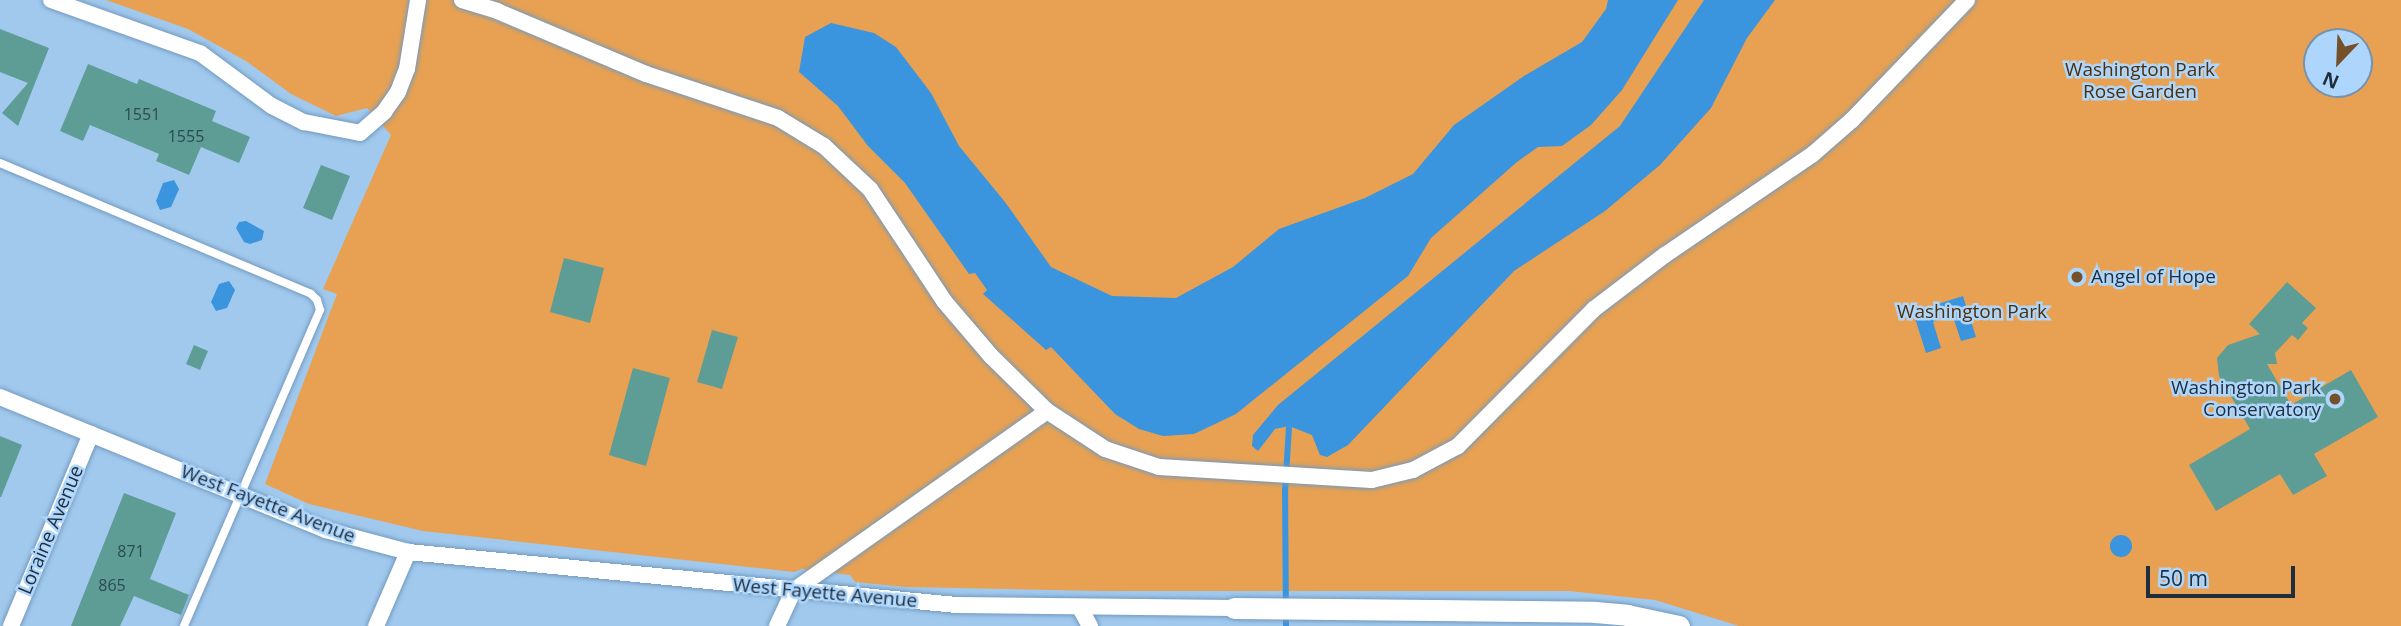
<!DOCTYPE html>
<html>
<head>
<meta charset="utf-8">
<style>
  body { margin:0 }
  #map { position:relative; width:2401px; height:626px; overflow:hidden; background:#a1c9ee; font-family:"Open Sans",sans-serif }
  div>[style] { position:absolute }
  [style*='--x'] { left:calc(var(--x)*1px); top:calc(var(--y)*1px); width:calc(var(--w)*1px); rotate:calc(var(--a)*1deg) }
  .green>* { inset:0; background:#e8a152 }
  .water>* { inset:0; background:#3a94de }
  .round { border-radius:50% }
  .stream>* { height:6px; margin:-3px; padding:0 3px; transform-origin:3px; border-radius:3px; background:#3a94de }
  .building>* { inset:0; background:#5d9d96 }
  .roads { filter:drop-shadow(0 0 2px #749abd) drop-shadow(0 0 2px #749abd) }
  .service>* { height:8px; margin:-4px; padding:0 4px; transform-origin:4px; border-radius:4px; background:#fff }
  .minor>* { height:16px; margin:-8px; padding:0 8px; transform-origin:8px; border-radius:8px; background:#fff }
  .tertiary>* { height:21px; margin:-10.5px; padding:0 10.5px; transform-origin:10.5px; border-radius:10.5px; background:#fff }
  .dots>* { width:19px; height:19px; translate:-50% -50%; box-sizing:border-box; border:4px solid #aed6fc; border-radius:50% }
  span { translate:-50% -50%; white-space:nowrap; text-align:center; line-height:1.15; -webkit-text-stroke:5px #aed6fc; paint-order:stroke }
  .number-label { font-size:16px; color:#2e4a53 }
  .number-label span { -webkit-text-stroke-width:0 }
  .park-label { font-size:19px; color:#4e2f09 }
  .poi-label { font-size:19px; color:#1f2e3d }
  .left { translate:0 -50%; text-align:left }
  .right { translate:-100% -50%; text-align:right }
  .street-label { font-size:19px; color:#1f2e3d }
  .north { position:absolute; left:2303px; top:28px; width:70px; height:70px; box-sizing:border-box; background:#aed6fc; border:2px solid #7593b0; border-radius:50%; rotate:203deg; font-size:19px; font-weight:700; line-height:28px; text-align:center; color:#1f2e3d }
  .north::after { content:''; display:block; margin:auto; width:24px; height:32px; background:#75512a; clip-path:polygon(50% 0,100% 100%,50% 72%,0 100%) }
  .scale { position:absolute; left:2146px; top:566px; width:149px; height:32px; box-sizing:border-box; border:4px solid #1f2e3d; border-top:0; padding-left:9px; font-size:21px; line-height:24px; white-space:nowrap; color:#1f2e3d; -webkit-text-stroke:5px #aed6fc; paint-order:stroke }
</style>
</head>
<body>
<div id="map">
  <div class="green">
    <i style="clip-path:polygon(evenodd,106px 0,2401px 0,2401px 626px,1739px 626px,1655px 600px,1568px 591px,1099px 591px,906px 587px,855px 582px,850px 575px,802px 569px,794px 572px,423px 531px,309px 504px,265px 484px,337px 294px,323px 289px,391px 135px,367px 108px,336px 116px,291px 94px,246px 61px,188px 29px,106px 0,2317px 42px,2359px 42px,2359px 84px,2317px 84px,2317px 42px)"></i>
  </div>
  <div class="water">
    <i style="clip-path:polygon(1608px 0,1678px 0,1622px 90px,1591px 125px,1562px 146px,1538px 147px,1517px 162px,1431px 238px,1408px 276px,1236px 414px,1194px 434px,1163px 436px,1139px 429px,1115px 414px,1051px 347px,1046px 350px,983px 294px,987px 290px,975px 273px,969px 274px,905px 183px,868px 146px,838px 106px,799px 72px,805px 37px,831px 23px,874px 33px,896px 47px,931px 93px,959px 146px,1005px 202px,1051px 267px,1112px 296px,1176px 298px,1233px 267px,1279px 229px,1365px 198px,1413px 174px,1454px 125px,1524px 76px,1582px 42px,1606px 9px)"></i>
    <i style="clip-path:polygon(1704px 0,1775px 0,1747px 38px,1711px 108px,1660px 165px,1605px 211px,1514px 271px,1348px 445px,1327px 457px,1320px 455px,1312px 435px,1289px 426px,1275px 429px,1258px 451px,1252px 446px,1253px 435px,1278px 405px,1620px 126px)"></i>
    <i style="clip-path:polygon(174px 180px,179px 189px,171px 207px,160px 210px,156px 201px,163px 183px)"></i>
    <i style="clip-path:polygon(246px 221px,264px 231px,262px 240px,250px 244px,244px 242px,236px 228px,239px 222px)"></i>
    <i style="clip-path:polygon(229px 281px,235px 290px,227px 308px,216px 311px,211px 302px,219px 284px)"></i>
    <i style="clip-path:polygon(1963px 296px,1976px 337px,1961px 341px,1953px 317px,1948px 318px,1946px 311px,1937px 314px,1938px 320px,1933px 322px,1941px 348px,1926px 353px,1913px 312px)"></i>
    <i class="round" style="left:2110px;top:535px;width:22px;height:22px"></i>
  </div>
  <div class="stream">
    <i style="--x:1286;--y:626;--w:134;--a:-90.4"></i>
    <i style="--x:1285;--y:492;--w:66;--a:-86.5"></i>
  </div>
  <div class="building">
    <i style="clip-path:polygon(0 29px,49px 48px,18px 126px,2px 113px,28px 83px,0 72px)"></i>
    <i style="clip-path:polygon(88px 64px,137px 84px,139px 79px,216px 111px,212px 121px,250px 137px,239px 163px,201px 147px,189px 175px,156px 161px,159px 154px,90px 125px,83px 141px,60px 131px)"></i>
    <i style="clip-path:polygon(321px 165px,350px 176px,332px 220px,303px 208px)"></i>
    <i style="clip-path:polygon(564px 258px,604px 268px,590px 323px,550px 312px)"></i>
    <i style="clip-path:polygon(2287px 282px,2316px 308px,2302px 323px,2308px 328px,2298px 340px,2292px 335px,2275px 353px,2277px 364px,2267px 364px,2291px 405px,2351px 370px,2378px 417px,2314px 454px,2327px 476px,2293px 495px,2280px 474px,2216px 511px,2189px 465px,2250px 429px,2219px 376px,2217px 358px,2228px 345px,2260px 334px,2249px 324px)"></i>
    <i style="clip-path:polygon(712px 330px,738px 337px,722px 389px,697px 382px)"></i>
    <i style="clip-path:polygon(194px 345px,208px 351px,200px 370px,186px 364px)"></i>
    <i style="clip-path:polygon(633px 368px,670px 378px,646px 466px,609px 455px)"></i>
    <i style="clip-path:polygon(0 436px,22px 445px,1px 497px,0 497px)"></i>
    <i style="clip-path:polygon(124px 493px,176px 513px,150px 579px,189px 595px,181px 615px,134px 596px,120px 626px,71px 626px)"></i>
  </div>
  <div class="roads">
    <div class="service">
      <i style="--x:0;--y:163;--w:337;--a:22.8"></i>
      <i style="--x:311;--y:294;--w:8;--a:45"></i>
      <i style="--x:317;--y:300;--w:10;--a:73"></i>
      <i style="--x:320;--y:310;--w:344;--a:113.3"></i>
    </div>
    <div class="minor">
      <i style="--x:51;--y:0;--w:158;--a:19.6"></i>
      <i style="--x:200;--y:53;--w:89;--a:36.4"></i>
      <i style="--x:272;--y:106;--w:36;--a:27"></i>
      <i style="--x:304;--y:122;--w:57;--a:11.1"></i>
      <i style="--x:360;--y:133;--w:32;--a:-41"></i>
      <i style="--x:384;--y:112;--w:24;--a:-55"></i>
      <i style="--x:398;--y:92;--w:25;--a:-69"></i>
      <i style="--x:407;--y:69;--w:70;--a:-80.9"></i>
      <i style="--x:462;--y:0;--w:37;--a:17"></i>
      <i style="--x:497;--y:11;--w:162;--a:22.9"></i>
      <i style="--x:646;--y:74;--w:139;--a:18.4"></i>
      <i style="--x:778;--y:118;--w:54;--a:31.3"></i>
      <i style="--x:824;--y:146;--w:63;--a:43.1"></i>
      <i style="--x:870;--y:189;--w:134;--a:56.5"></i>
      <i style="--x:944;--y:301;--w:72;--a:49.5"></i>
      <i style="--x:991;--y:356;--w:78;--a:44.5"></i>
      <i style="--x:1047;--y:411;--w:69;--a:33.2"></i>
      <i style="--x:1105;--y:449;--w:57;--a:18.4"></i>
      <i style="--x:1159;--y:467;--w:213;--a:3.5"></i>
      <i style="--x:1372;--y:480;--w:42;--a:-13.7"></i>
      <i style="--x:1413;--y:470;--w:51;--a:-28.1"></i>
      <i style="--x:1458;--y:446;--w:193;--a:-45.2"></i>
      <i style="--x:1594;--y:309;--w:89;--a:-37.3"></i>
      <i style="--x:1665;--y:255;--w:179;--a:-34.3"></i>
      <i style="--x:1813;--y:154;--w:52;--a:-41.1"></i>
      <i style="--x:1852;--y:120;--w:166;--a:-46.2"></i>
      <i style="--x:0;--y:397;--w:352;--a:22.2"></i>
      <i style="--x:326;--y:530;--w:85;--a:15"></i>
      <i style="--x:408;--y:552;--w:551;--a:5.52"></i>
      <i style="--x:956;--y:605;--w:278;--a:0.6"></i>
      <i style="--x:793;--y:591;--w:311;--a:-35.3"></i>
      <i style="--x:1080;--y:608;--w:21;--a:61"></i>
      <i style="--x:11;--y:626;--w:208;--a:-67.4"></i>
      <i style="--x:376;--y:626;--w:81;--a:-66.6"></i>
      <i style="--x:777;--y:626;--w:38;--a:-65"></i>
    </div>
    <div class="tertiary">
      <i style="--x:1234;--y:608;--w:361;--a:0.6"></i>
      <i style="--x:1595;--y:612;--w:32;--a:5"></i>
      <i style="--x:1627;--y:615;--w:53;--a:11.9"></i>
    </div>
  </div>
  <div class="dots">
    <i style="left:2077px;top:277px;background:#75512a"></i>
    <i style="left:2335px;top:399px;background:#75512a"></i>
  </div>
  <div class="number-label">
    <span style="left:142px;top:114px">1551</span>
    <span style="left:186px;top:136px">1555</span>
    <span style="left:131px;top:551px">871</span>
    <span style="left:112px;top:585px">865</span>
  </div>
  <div class="park-label">
    <span style="left:2140px;top:81px">Washington Park<br>Rose Garden</span>
    <span style="left:1972px;top:312px">Washington Park</span>
  </div>
  <div class="poi-label">
    <span class="left" style="left:2091px;top:277px">Angel of Hope</span>
    <span class="right" style="left:2321px;top:399px">Washington Park<br>Conservatory</span>
  </div>
  <div class="street-label">
    <span style="left:268px;top:504px;rotate:21deg">West Fayette Avenue</span>
    <span style="left:51px;top:530px;rotate:-67deg">Loraine Avenue</span>
    <span style="left:825px;top:593px;rotate:5deg">West Fayette Avenue</span>
  </div>
  <div class="north">N</div>
  <div class="scale">50 m</div>
</div>
</body>
</html>
